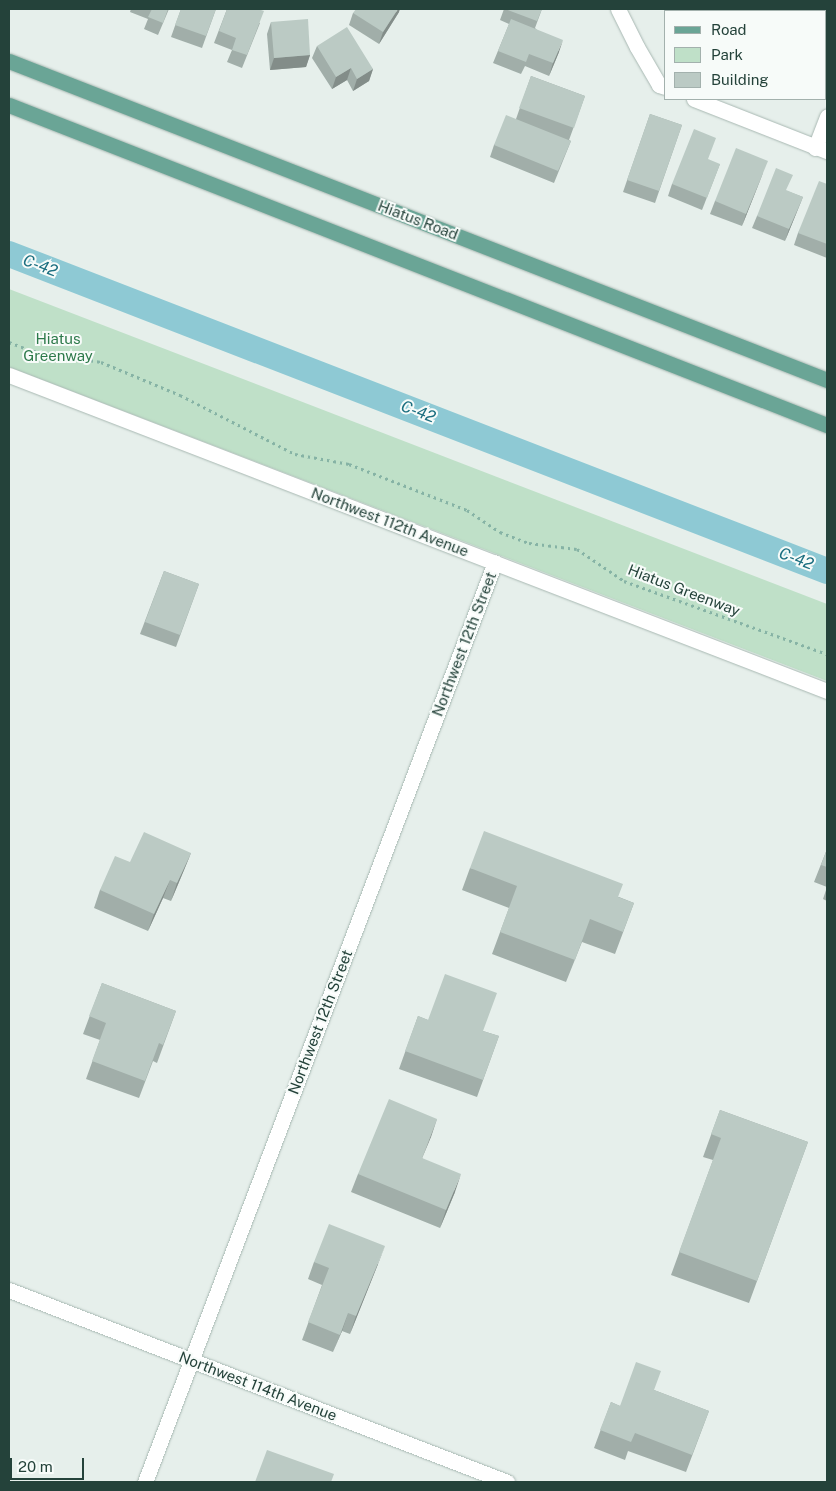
<!DOCTYPE html>
<html>
<head>
<meta charset="utf-8">
<style>
  body { margin:0 }
  #map { position:relative; width:836px; height:1491px; overflow:hidden; background:#e6efeb; font-family:"Public Sans",sans-serif }
  div>[style] { position:absolute }
  [style*='--x'] { left:calc(var(--x)*1px); top:calc(var(--y)*1px); width:calc(var(--w)*1px); rotate:calc(var(--a)*1deg) }
  .green>* { inset:0; background:#bfe0c8 }
  .canal>* { height:26px; margin:-13px; padding:0 13px; transform-origin:13px; border-radius:13px; background:#8ec9d4 }
  .path>* { height:3px; margin-top:-1.5px; transform-origin:0; background:repeating-linear-gradient(90deg,#86b3a5 0 2.5px,transparent 0 6.5px) }
  .roads { filter:drop-shadow(0 0 1px #a8b8b2) drop-shadow(0 0 1px #a8b8b2) }
  .minor>* { height:15px; margin:-7.5px; padding:0 7.5px; transform-origin:7.5px; border-radius:7.5px; background:#fff }
  .major>* { height:15px; margin:-7.5px; padding:0 7.5px; transform-origin:7.5px; border-radius:7.5px; background:#6aa596 }
  .wall>* { inset:0; background:#a1aea9 }
  .shaded-wall>* { inset:0; background:#838d89 }
  .building>* { inset:0; background:#bbcac4 }
  span { translate:-50% -50%; white-space:nowrap; text-align:center; line-height:1.15; -webkit-text-stroke:4px #f7fbf9; paint-order:stroke }
  .street-label { font-size:15px; color:#24423a }
  .park-label { font-size:15px; color:#2d7a4b }
  .water-label { font-size:16px; color:#1c6f80; font-style:italic }
  .frame { position:absolute; inset:0; border:10px solid #24423a; pointer-events:none }
  .legend { position:absolute; left:664px; top:10px; width:162px; height:90px; box-sizing:border-box; background:#f7fbf9; border:1px solid #a3b1ad; margin:0; padding:6px 9px; list-style:none; font-size:15px; color:#24423a }
  .legend li { display:flex; align-items:center; gap:10px; height:25px }
  .legend b { width:25px; border:1px solid #a3b1ad }
  .scale { position:absolute; left:10px; top:1458px; width:74px; height:22px; box-sizing:border-box; border:2px solid #24423a; border-top:0; padding-left:6px; font-size:15px; line-height:18px; white-space:nowrap; color:#24423a; -webkit-text-stroke:4px #f7fbf9; paint-order:stroke }
</style>
</head>
<body>
<div id="map">
  <div class="green">
    <i style="clip-path:polygon(9px 289px,827px 604px,827px 681px,9px 367px)"></i>
  </div>
  <div class="canal">
    <i style="--x:9;--y:254;--w:877;--a:21.18"></i>
  </div>
  <div class="path">
    <i style="--x:9;--y:342;--w:26;--a:21"></i>
    <i style="--x:33;--y:351;--w:69;--a:9.2"></i>
    <i style="--x:101;--y:362;--w:86;--a:22.7"></i>
    <i style="--x:180;--y:395;--w:129;--a:27.2"></i>
    <i style="--x:295;--y:454;--w:55;--a:10.5"></i>
    <i style="--x:349;--y:464;--w:127;--a:21.3"></i>
    <i style="--x:467;--y:510;--w:40;--a:34"></i>
    <i style="--x:500;--y:532;--w:31;--a:21"></i>
    <i style="--x:529;--y:543;--w:48;--a:7.1"></i>
    <i style="--x:577;--y:549;--w:57;--a:34.2"></i>
    <i style="--x:624;--y:581;--w:216;--a:19.8"></i>
  </div>
  <div class="roads">
    <div class="minor">
      <i style="--x:618;--y:9;--w:42;--a:63.4"></i>
      <i style="--x:637;--y:47;--w:44;--a:59.9"></i>
      <i style="--x:659;--y:85;--w:6;--a:18"></i>
      <i style="--x:694;--y:99;--w:143;--a:21.4"></i>
      <i style="--x:815;--y:148;--w:34;--a:-69"></i>
      <i style="--x:9;--y:375;--w:877;--a:21.12"></i>
      <i style="--x:9;--y:1290;--w:534;--a:21.08"></i>
      <i style="--x:145;--y:1482;--w:984;--a:-69.17"></i>
    </div>
    <div class="major">
      <i style="--x:9;--y:61;--w:878;--a:21.3"></i>
      <i style="--x:9;--y:105;--w:878;--a:21.37"></i>
    </div>
  </div>
  <div class="wall">
    <i style="clip-path:polygon(131px 9px,169px 9px,158px 35px,144px 29px,148px 19px,130px 12px)"></i>
    <i style="clip-path:polygon(181px 9px,216px 9px,202px 48px,171px 37px)"></i>
    <i style="clip-path:polygon(227px 9px,260px 23px,242px 68px,227px 62px,232px 50px,214px 43px)"></i>
    <i style="clip-path:polygon(504px 9px,542px 9px,535px 28px,559px 52px,549px 76px,525px 66px,521px 74px,493px 63px,509px 24px,500px 20px)"></i>
    <i style="clip-path:polygon(399px 12px,379px 44px,349px 25px,353px 13px)"></i>
    <i style="clip-path:polygon(271px 22px,310px 55px,306px 67px,270px 70px,267px 34px)"></i>
    <i style="clip-path:polygon(317px 46px,373px 69px,369px 81px,353px 91px,347px 80px,332px 89px,312px 58px)"></i>
    <i style="clip-path:polygon(531px 76px,585px 96px,569px 140px,571px 141px,554px 183px,490px 157px,494px 145px,516px 119px)"></i>
    <i style="clip-path:polygon(650px 114px,682px 125px,655px 203px,623px 192px)"></i>
    <i style="clip-path:polygon(720px 164px,702px 210px,668px 196px,672px 184px)"></i>
    <i style="clip-path:polygon(763px 173px,742px 226px,710px 214px,715px 201px)"></i>
    <i style="clip-path:polygon(827px 184px,827px 258px,794px 245px,798px 233px)"></i>
    <i style="clip-path:polygon(787px 191px,803px 197px,785px 241px,752px 228px,757px 216px)"></i>
    <i style="clip-path:polygon(164px 571px,199px 584px,176px 647px,140px 634px)"></i>
    <i style="clip-path:polygon(827px 849px,827px 901px,823px 899px,827px 887px,814px 882px)"></i>
    <i style="clip-path:polygon(191px 853px,184px 870px,171px 901px,163px 898px,148px 931px,94px 908px,100px 890px,130px 862px)"></i>
    <i style="clip-path:polygon(470px 868px,619px 897px,634px 903px,615px 954px,582px 942px,566px 982px,492px 954px,509px 908px,462px 890px)"></i>
    <i style="clip-path:polygon(102px 983px,176px 1011px,157px 1063px,153px 1061px,139px 1098px,86px 1079px,100px 1040px,83px 1034px)"></i>
    <i style="clip-path:polygon(418px 1016px,428px 1020px,483px 1031px,499px 1036px,477px 1097px,399px 1069px)"></i>
    <i style="clip-path:polygon(720px 1110px,808px 1142px,749px 1303px,671px 1275px,713px 1160px,703px 1157px)"></i>
    <i style="clip-path:polygon(437px 1119px,422px 1158px,455px 1192px,440px 1228px,351px 1192px,358px 1174px)"></i>
    <i style="clip-path:polygon(314px 1262px,378px 1264px,350px 1334px,342px 1331px,333px 1352px,302px 1340px,322px 1285px,308px 1279px)"></i>
    <i style="clip-path:polygon(654px 1390px,709px 1411px,686px 1472px,628px 1451px,625px 1460px,594px 1448px,611px 1402px,620px 1406px)"></i>
  </div>
  <div class="shaded-wall">
    <i style="clip-path:polygon(398px 9px,400px 9px,399px 12px,379px 44px,383px 32px)"></i>
    <i style="clip-path:polygon(563px 40px,559px 52px,549px 76px,553px 63px)"></i>
    <i style="clip-path:polygon(310px 55px,306px 67px,270px 70px,274px 58px)"></i>
    <i style="clip-path:polygon(351px 68px,347px 80px,332px 89px,336px 77px)"></i>
    <i style="clip-path:polygon(373px 69px,369px 81px,353px 91px,357px 79px)"></i>
    <i style="clip-path:polygon(768px 161px,763px 173px,742px 226px,746px 214px)"></i>
    <i style="clip-path:polygon(803px 197px,798px 209px,785px 241px,789px 229px)"></i>
    <i style="clip-path:polygon(191px 853px,184px 870px,171px 901px,177px 883px)"></i>
    <i style="clip-path:polygon(170px 880px,163px 898px,148px 931px,154px 914px)"></i>
    <i style="clip-path:polygon(437px 1119px,431px 1137px,415px 1175px,422px 1158px)"></i>
    <i style="clip-path:polygon(461px 1174px,455px 1192px,440px 1228px,446px 1210px)"></i>
    <i style="clip-path:polygon(385px 1246px,378px 1264px,350px 1334px,356px 1316px)"></i>
    <i style="clip-path:polygon(348px 1313px,342px 1331px,333px 1352px,340px 1335px)"></i>
  </div>
  <div class="building">
    <i style="clip-path:polygon(152px 9px,168px 9px,163px 23px,148px 17px)"></i>
    <i style="clip-path:polygon(181px 9px,216px 9px,206px 36px,175px 25px)"></i>
    <i style="clip-path:polygon(227px 9px,258px 9px,264px 11px,247px 55px,232px 50px,236px 38px,219px 31px)"></i>
    <i style="clip-path:polygon(356px 9px,398px 9px,383px 32px,353px 13px)"></i>
    <i style="clip-path:polygon(505px 9px,542px 9px,537px 21px)"></i>
    <i style="clip-path:polygon(746px 9px,813px 9px,812px 11px,751px 11px)"></i>
    <i style="clip-path:polygon(308px 19px,310px 55px,274px 58px,271px 22px)"></i>
    <i style="clip-path:polygon(511px 19px,563px 40px,553px 63px,529px 54px,526px 62px,498px 51px)"></i>
    <i style="clip-path:polygon(347px 27px,373px 69px,357px 79px,351px 68px,336px 77px,317px 46px)"></i>
    <i style="clip-path:polygon(531px 76px,585px 96px,574px 128px,519px 108px)"></i>
    <i style="clip-path:polygon(650px 114px,682px 125px,659px 191px,627px 180px)"></i>
    <i style="clip-path:polygon(506px 115px,571px 141px,558px 171px,494px 145px)"></i>
    <i style="clip-path:polygon(694px 129px,716px 138px,708px 159px,720px 164px,707px 198px,672px 184px)"></i>
    <i style="clip-path:polygon(736px 148px,768px 161px,746px 214px,715px 201px)"></i>
    <i style="clip-path:polygon(776px 168px,793px 175px,786px 190px,803px 197px,789px 229px,757px 216px)"></i>
    <i style="clip-path:polygon(819px 181px,827px 184px,827px 244px,798px 233px)"></i>
    <i style="clip-path:polygon(164px 571px,199px 584px,180px 635px,145px 622px)"></i>
    <i style="clip-path:polygon(484px 831px,623px 884px,618px 897px,634px 903px,623px 932px,590px 919px,575px 960px,500px 932px,517px 886px,470px 868px)"></i>
    <i style="clip-path:polygon(144px 832px,191px 853px,177px 883px,170px 880px,154px 914px,100px 890px,115px 856px,130px 862px)"></i>
    <i style="clip-path:polygon(827px 849px,827px 867px,821px 865px)"></i>
    <i style="clip-path:polygon(445px 974px,497px 993px,483px 1031px,499px 1036px,483px 1080px,405px 1051px,418px 1016px,428px 1020px)"></i>
    <i style="clip-path:polygon(102px 983px,176px 1011px,163px 1045px,159px 1043px,145px 1081px,92px 1061px,106px 1023px,89px 1016px)"></i>
    <i style="clip-path:polygon(389px 1099px,437px 1119px,422px 1158px,461px 1174px,446px 1210px,358px 1174px)"></i>
    <i style="clip-path:polygon(720px 1110px,808px 1142px,757px 1281px,679px 1252px,721px 1138px,711px 1134px)"></i>
    <i style="clip-path:polygon(329px 1224px,385px 1246px,356px 1316px,348px 1313px,340px 1335px,308px 1322px,329px 1268px,314px 1262px)"></i>
    <i style="clip-path:polygon(636px 1362px,661px 1371px,654px 1390px,709px 1411px,692px 1455px,635px 1433px,631px 1442px,600px 1430px,611px 1402px,620px 1406px)"></i>
    <i style="clip-path:polygon(267px 1450px,334px 1474px,331px 1482px,255px 1482px)"></i>
  </div>
  <div class="street-label">
    <span style="left:418px;top:220px;rotate:21deg">Hiatus Road</span>
    <span style="left:390px;top:522px;rotate:21deg">Northwest 112th Avenue</span>
    <span style="left:684px;top:590px;rotate:21deg">Hiatus Greenway</span>
    <span style="left:464px;top:644px;rotate:-69deg">Northwest 12th Street</span>
    <span style="left:320px;top:1022px;rotate:-69deg">Northwest 12th Street</span>
    <span style="left:258px;top:1386px;rotate:21deg">Northwest 114th Avenue</span>
  </div>
  <div class="park-label">
    <span style="left:58px;top:347px">Hiatus<br>Greenway</span>
  </div>
  <div class="water-label">
    <span style="left:40px;top:266px;rotate:21deg">C-42</span>
    <span style="left:418px;top:412px;rotate:21deg">C-42</span>
    <span style="left:796px;top:559px;rotate:21deg">C-42</span>
  </div>
  <div class="frame"></div>
  <ul class="legend">
  <li><b style="height:6px;background:#6aa596"></b>Road</li>
  <li><b style="height:14px;background:#bfe0c8"></b>Park</li>
  <li><b style="height:14px;background:#bbcac4"></b>Building</li>
  </ul>
  <div class="scale">20 m</div>
</div>
</body>
</html>
